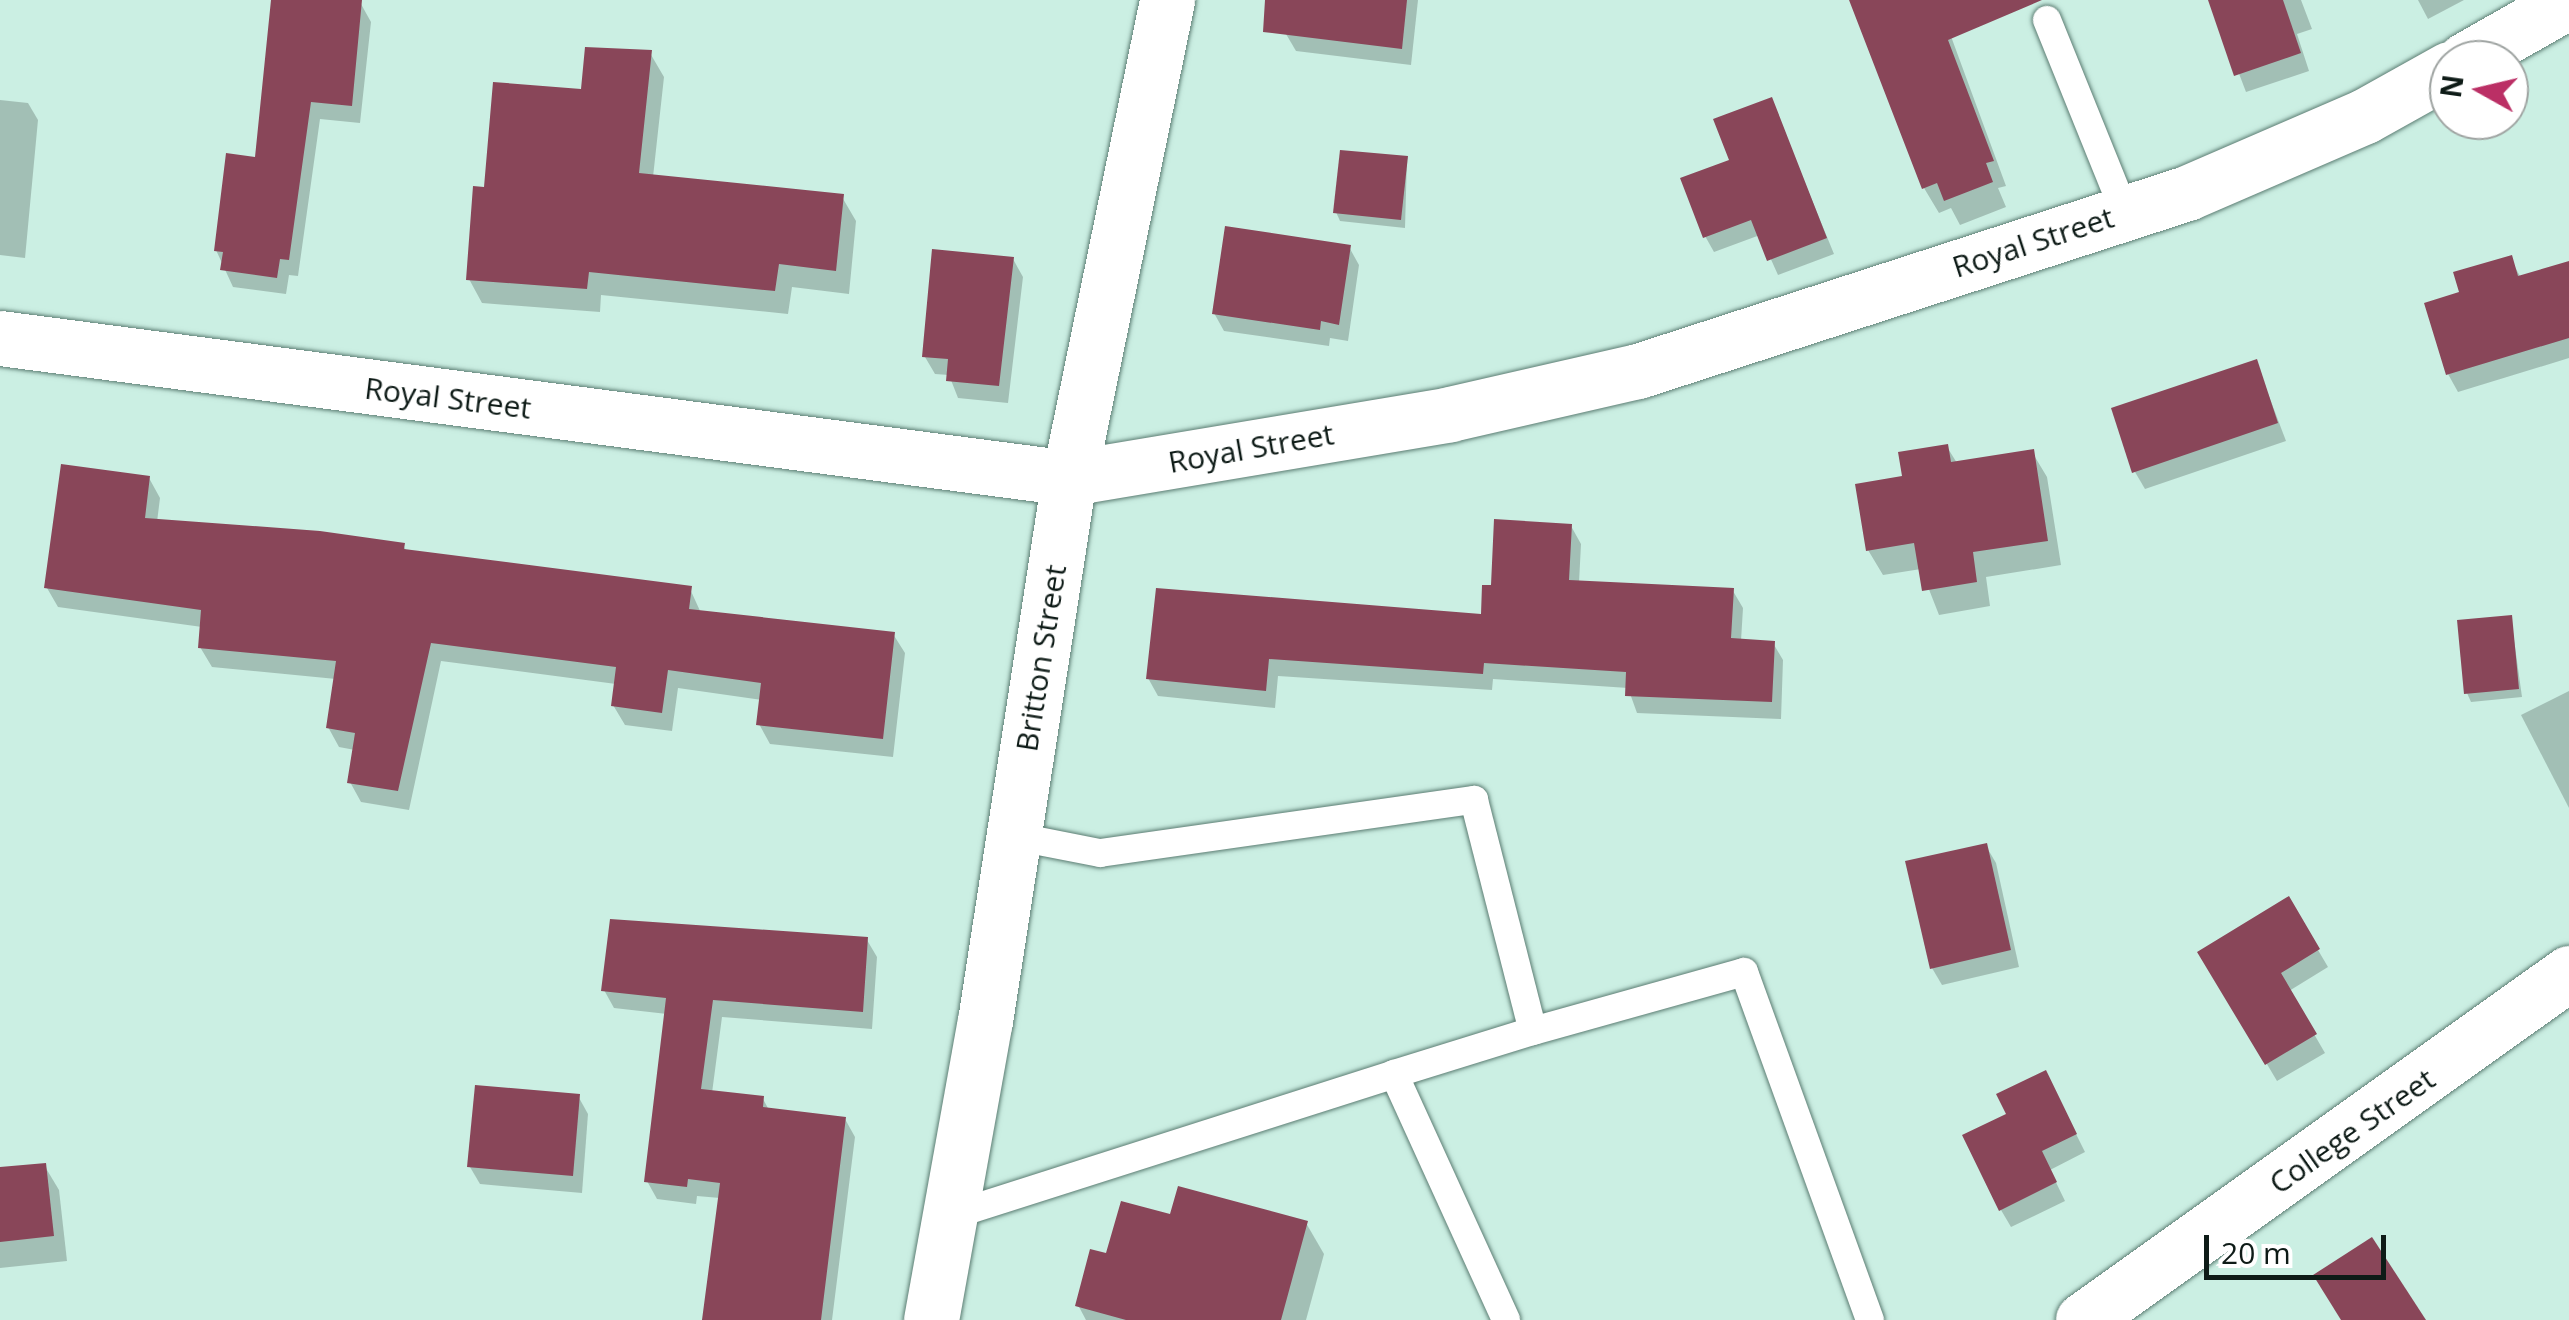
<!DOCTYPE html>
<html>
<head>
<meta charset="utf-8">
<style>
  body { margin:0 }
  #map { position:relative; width:2569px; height:1320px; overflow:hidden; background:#cbefe3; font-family:"Open Sans",sans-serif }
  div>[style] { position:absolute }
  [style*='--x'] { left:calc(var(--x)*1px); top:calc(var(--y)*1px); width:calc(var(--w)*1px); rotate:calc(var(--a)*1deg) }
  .shadow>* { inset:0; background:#0003 }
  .building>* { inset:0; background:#894659 }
  .roads { filter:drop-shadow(0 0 2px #5c7d73) drop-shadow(0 0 2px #5c7d73) }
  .lane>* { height:28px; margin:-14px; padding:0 14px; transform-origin:14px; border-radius:14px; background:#fff }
  .street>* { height:55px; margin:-27.5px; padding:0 27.5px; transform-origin:27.5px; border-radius:27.5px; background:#fff }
  .secondary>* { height:55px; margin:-27.5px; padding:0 27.5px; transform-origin:27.5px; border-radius:27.5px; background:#fff }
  span { translate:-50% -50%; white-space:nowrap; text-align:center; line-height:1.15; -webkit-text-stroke:10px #fff; paint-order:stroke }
  .street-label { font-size:30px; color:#0e1b17 }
  .north { position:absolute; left:2429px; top:40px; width:100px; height:100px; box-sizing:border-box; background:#fff; border:2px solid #9fa4a2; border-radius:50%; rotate:278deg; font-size:28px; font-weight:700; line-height:40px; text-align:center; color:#0e1b17 }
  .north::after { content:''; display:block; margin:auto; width:35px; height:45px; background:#bb2f65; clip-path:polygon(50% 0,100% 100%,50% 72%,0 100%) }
  .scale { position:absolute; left:2204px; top:1235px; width:182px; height:45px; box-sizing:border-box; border:5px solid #0e1b17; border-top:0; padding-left:12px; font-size:30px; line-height:35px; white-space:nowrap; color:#0e1b17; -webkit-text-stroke:8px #fff; paint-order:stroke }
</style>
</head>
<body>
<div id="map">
  <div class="shadow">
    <i style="clip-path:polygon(273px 0,361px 4px,371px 22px,360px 123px,320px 119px,298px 276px,289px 275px,286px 294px,233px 287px,216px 250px,257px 160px)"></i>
    <i style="clip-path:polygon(1290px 0,1418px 0,1411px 65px,1296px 51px,1286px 34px)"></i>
    <i style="clip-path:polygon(1917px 0,1933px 0,1945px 20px,2006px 186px,1998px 188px,2006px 207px,1960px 225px,1951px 208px,1939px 213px,1924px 188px,1860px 22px)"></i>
    <i style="clip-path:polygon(2211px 0,2301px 0,2312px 29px,2297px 34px,2309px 71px,2246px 92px)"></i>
    <i style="clip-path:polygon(2418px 0,2464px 0,2428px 19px)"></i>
    <i style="clip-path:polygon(650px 53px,664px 77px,653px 177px,842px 197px,856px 221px,849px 294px,792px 287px,788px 314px,601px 295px,600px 312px,482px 303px,469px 279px,487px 190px,583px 92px)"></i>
    <i style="clip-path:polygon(0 100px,28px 103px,38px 120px,25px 258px,0 255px)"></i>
    <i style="clip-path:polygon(1771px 100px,1834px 254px,1778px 275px,1760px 235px,1714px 252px,1705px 236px,1732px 162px)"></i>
    <i style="clip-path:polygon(1407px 158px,1405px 228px,1340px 221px,1336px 212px)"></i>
    <i style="clip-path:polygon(1349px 247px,1359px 265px,1348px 341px,1330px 338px,1329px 346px,1224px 331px,1214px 313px)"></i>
    <i style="clip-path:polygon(2510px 258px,2521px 278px,2569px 268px,2569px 358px,2458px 392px,2448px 374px,2462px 294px)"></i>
    <i style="clip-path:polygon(1013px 259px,1023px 277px,1008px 403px,958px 398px,949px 375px,935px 374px,925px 357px)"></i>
    <i style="clip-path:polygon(2256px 362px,2286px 441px,2145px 489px,2135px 472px)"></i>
    <i style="clip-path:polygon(1947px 447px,1957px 463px,2032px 452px,2047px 477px,2061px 565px,1986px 577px,1990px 606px,1939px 615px,1921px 569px,1883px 575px,1868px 550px,1905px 478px)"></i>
    <i style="clip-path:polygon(149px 478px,160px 498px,157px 522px,403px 545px,407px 552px,690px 589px,701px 613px,893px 634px,905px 653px,893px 757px,770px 744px,759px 724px,762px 700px,678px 688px,672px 731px,625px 725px,613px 705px,616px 684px,441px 661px,409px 810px,361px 802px,350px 782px,355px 750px,339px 747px,328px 727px,336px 679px,212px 667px,200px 647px,202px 627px,58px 607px,47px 588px)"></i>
    <i style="clip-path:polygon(1571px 526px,1581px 544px,1579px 583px,1733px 591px,1743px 608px,1741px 641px,1773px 643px,1783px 660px,1781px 719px,1637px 713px,1628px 688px,1493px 679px,1492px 690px,1278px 676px,1275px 708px,1158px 696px,1148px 678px,1483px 616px,1494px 588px)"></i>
    <i style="clip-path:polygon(2511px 618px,2522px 697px,2471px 702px,2467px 693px)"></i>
    <i style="clip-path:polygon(2569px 691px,2569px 808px,2521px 715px)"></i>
    <i style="clip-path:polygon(1986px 846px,1996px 863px,2019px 967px,1942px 985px,1932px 968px)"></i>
    <i style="clip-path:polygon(2288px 899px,2328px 967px,2289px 991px,2325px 1053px,2277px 1081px,2201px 953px)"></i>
    <i style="clip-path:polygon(867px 940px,877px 957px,872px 1029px,722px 1017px,712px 1093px,763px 1099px,769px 1110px,845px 1119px,855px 1137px,832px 1320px,704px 1320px,720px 1198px,697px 1196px,696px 1204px,657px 1199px,647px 1181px,667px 1014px,614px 1008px,604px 990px)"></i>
    <i style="clip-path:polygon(2054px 1090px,2085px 1152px,2050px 1170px,2065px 1201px,2011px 1227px,2001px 1210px)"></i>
    <i style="clip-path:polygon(578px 1096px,588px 1114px,582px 1193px,480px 1184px,470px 1167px)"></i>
    <i style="clip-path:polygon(44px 1165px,59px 1190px,67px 1261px,0 1268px,0 1170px)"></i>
    <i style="clip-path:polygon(1172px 1217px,1306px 1223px,1324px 1254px,1306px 1320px,1086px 1320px,1078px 1305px,1108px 1256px)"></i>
  </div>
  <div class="building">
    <i style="clip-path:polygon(271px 0,362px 0,352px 106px,311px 102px,289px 260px,280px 259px,277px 278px,220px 270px,223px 252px,214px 251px,226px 153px,255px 157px)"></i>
    <i style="clip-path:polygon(1265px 0,1407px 0,1402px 49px,1263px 32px)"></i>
    <i style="clip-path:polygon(1849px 0,2042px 0,1948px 40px,1994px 161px,1986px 163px,1993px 182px,1944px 201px,1937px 183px,1922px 189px)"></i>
    <i style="clip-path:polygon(2208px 0,2283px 0,2301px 53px,2234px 76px)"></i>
    <i style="clip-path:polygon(585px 47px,652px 50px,639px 173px,844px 194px,836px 271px,779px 264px,775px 291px,589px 272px,587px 289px,466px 280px,473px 186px,484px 187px,493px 82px,581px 89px)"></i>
    <i style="clip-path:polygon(1772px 97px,1827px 238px,1767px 261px,1751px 220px,1703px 238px,1680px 178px,1729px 160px,1713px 119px)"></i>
    <i style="clip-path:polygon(1340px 150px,1408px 156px,1401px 220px,1333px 213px)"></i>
    <i style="clip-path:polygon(1225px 226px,1351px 245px,1339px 325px,1321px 321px,1320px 330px,1212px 314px)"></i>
    <i style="clip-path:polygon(932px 249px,1014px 257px,999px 386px,946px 381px,948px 359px,922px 357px)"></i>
    <i style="clip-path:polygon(2512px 255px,2518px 276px,2569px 261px,2569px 338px,2446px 375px,2424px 303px,2459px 292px,2453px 272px)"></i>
    <i style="clip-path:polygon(2257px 359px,2278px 423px,2132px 473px,2111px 408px)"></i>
    <i style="clip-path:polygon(1948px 444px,1951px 462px,2034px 449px,2048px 541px,1973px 552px,1977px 582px,1922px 591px,1914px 543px,1866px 551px,1855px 484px,1902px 476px,1898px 452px)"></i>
    <i style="clip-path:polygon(61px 464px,150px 476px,145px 518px,320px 531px,405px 543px,404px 549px,692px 586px,689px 609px,895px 632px,883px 739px,756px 725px,761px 683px,668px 670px,662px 713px,611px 706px,616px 667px,431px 643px,398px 791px,347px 783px,355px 733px,326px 728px,336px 661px,198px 648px,201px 610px,44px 588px)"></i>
    <i style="clip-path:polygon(1494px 519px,1572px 524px,1569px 580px,1734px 588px,1731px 638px,1775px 641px,1772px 702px,1625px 696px,1626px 672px,1484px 663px,1483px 674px,1269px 659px,1266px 691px,1146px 679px,1156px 588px,1481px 614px,1482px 585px,1491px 585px)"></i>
    <i style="clip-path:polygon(2512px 615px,2519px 689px,2464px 694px,2457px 620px)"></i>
    <i style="clip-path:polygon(1987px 843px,2011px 950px,1930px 969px,1905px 861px)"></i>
    <i style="clip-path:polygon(2289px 896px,2320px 949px,2281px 973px,2317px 1034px,2265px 1065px,2197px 952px)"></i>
    <i style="clip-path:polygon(610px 919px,868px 937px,863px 1012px,713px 1000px,701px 1089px,764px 1096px,763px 1107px,846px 1117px,821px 1320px,702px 1320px,720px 1183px,688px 1179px,687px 1187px,644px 1182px,666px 998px,601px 991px)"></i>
    <i style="clip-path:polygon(2046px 1070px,2077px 1134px,2042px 1151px,2057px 1182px,1999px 1211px,1962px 1135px,2006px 1114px,1996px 1094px)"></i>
    <i style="clip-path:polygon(475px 1085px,580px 1094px,573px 1176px,467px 1167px)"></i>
    <i style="clip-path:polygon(46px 1163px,54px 1236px,0 1242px,0 1167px)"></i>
    <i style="clip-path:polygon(1178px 1186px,1308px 1221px,1281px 1320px,1126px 1320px,1075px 1306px,1090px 1249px,1106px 1253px,1121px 1201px,1170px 1214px)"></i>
    <i style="clip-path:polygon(2372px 1237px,2426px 1320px,2341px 1320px,2313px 1275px)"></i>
  </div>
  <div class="roads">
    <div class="lane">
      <i style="--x:2047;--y:20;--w:208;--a:68"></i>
      <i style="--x:1013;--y:836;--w:89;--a:11.1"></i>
      <i style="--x:1100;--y:853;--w:378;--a:-8.1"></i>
      <i style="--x:1474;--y:800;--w:238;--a:75.7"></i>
      <i style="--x:1533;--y:1031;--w:219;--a:-15.6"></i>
      <i style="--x:1744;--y:972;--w:370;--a:70.1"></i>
      <i style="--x:1394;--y:1074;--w:145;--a:-17.2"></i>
      <i style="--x:950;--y:1216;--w:466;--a:-17.7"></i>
      <i style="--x:1394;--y:1074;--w:270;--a:65.5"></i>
    </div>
    <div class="street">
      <i style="--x:2465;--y:60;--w:120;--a:-29.6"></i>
      <i style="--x:0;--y:338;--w:1078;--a:7.46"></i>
      <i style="--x:1069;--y:478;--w:386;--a:-9.5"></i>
      <i style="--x:1450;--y:414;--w:193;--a:-12.9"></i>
      <i style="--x:1638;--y:371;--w:577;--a:-17.96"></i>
      <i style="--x:2187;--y:193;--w:194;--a:-23.4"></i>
      <i style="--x:2365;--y:116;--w:96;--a:-29.2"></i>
    </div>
    <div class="secondary">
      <i style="--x:931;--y:1320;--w:304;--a:-79.8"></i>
      <i style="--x:985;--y:1021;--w:549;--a:-81.21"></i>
      <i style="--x:1069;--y:478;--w:488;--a:-78.4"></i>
      <i style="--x:2083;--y:1320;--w:597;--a:-35.53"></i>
    </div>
  </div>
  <div class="street-label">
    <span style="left:2033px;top:242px;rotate:-18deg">Royal Street</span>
    <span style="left:448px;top:398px;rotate:7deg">Royal Street</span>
    <span style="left:1251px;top:448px;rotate:-10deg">Royal Street</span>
    <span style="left:1041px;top:658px;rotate:-81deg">Britton Street</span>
    <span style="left:2352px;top:1131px;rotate:-35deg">College Street</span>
  </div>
  <div class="north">N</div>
  <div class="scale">20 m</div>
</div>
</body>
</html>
